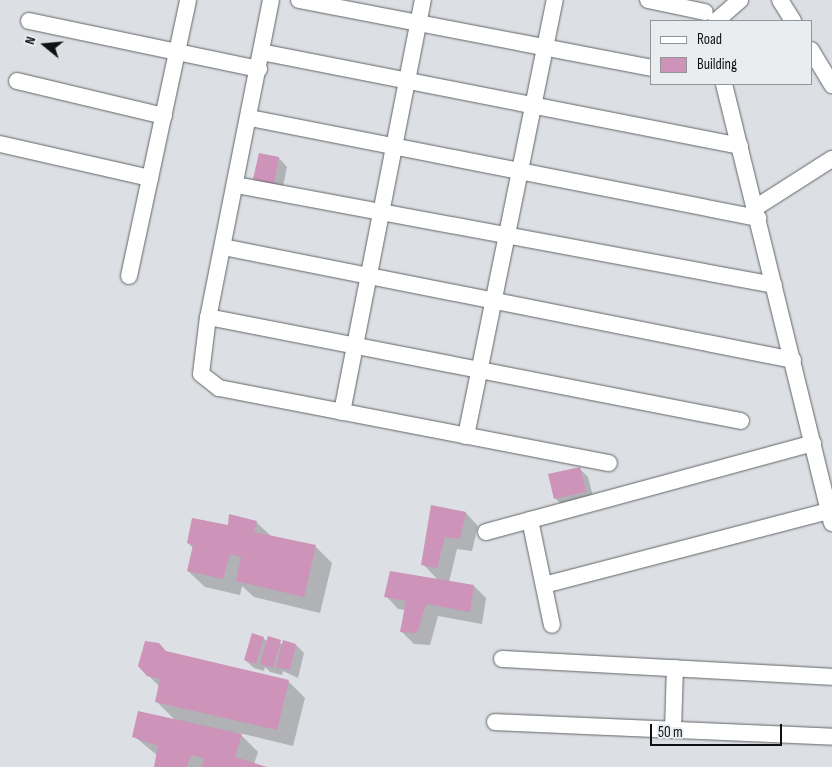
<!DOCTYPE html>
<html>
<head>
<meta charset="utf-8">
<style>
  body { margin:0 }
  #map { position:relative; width:832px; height:767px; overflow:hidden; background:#dcdfe3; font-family:"Sofia Sans Condensed",sans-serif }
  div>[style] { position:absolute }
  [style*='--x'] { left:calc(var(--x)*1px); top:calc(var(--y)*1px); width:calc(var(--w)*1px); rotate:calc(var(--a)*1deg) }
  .shadow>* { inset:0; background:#0003 }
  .building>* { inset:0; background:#cd93b9 }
  .roads { filter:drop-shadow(0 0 1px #626567) drop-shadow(0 0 1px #626567) }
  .minor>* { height:16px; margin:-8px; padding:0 8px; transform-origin:8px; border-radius:8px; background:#fff }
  span { translate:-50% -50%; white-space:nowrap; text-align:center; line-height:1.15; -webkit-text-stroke:5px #e9edf0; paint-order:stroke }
  .legend { position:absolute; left:650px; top:20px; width:162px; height:65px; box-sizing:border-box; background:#e9edf0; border:1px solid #929598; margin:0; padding:6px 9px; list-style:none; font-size:15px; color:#101113 }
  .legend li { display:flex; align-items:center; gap:10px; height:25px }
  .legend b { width:25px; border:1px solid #929598 }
  .north { position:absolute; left:20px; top:20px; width:50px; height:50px; -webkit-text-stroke:4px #e9edf0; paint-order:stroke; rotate:287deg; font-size:14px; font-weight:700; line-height:20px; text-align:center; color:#101113 }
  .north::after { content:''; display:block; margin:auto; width:18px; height:22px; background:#101113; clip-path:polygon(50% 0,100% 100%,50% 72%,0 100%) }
  .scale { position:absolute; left:650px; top:724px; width:132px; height:22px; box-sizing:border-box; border:2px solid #101113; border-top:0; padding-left:6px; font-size:15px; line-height:18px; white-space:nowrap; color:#101113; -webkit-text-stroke:4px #e9edf0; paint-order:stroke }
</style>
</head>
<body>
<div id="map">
  <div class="shadow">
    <i style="clip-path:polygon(260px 154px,279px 158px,287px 167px,282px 191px,263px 187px,255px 179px)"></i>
    <i style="clip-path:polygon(580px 469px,588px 477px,594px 500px,564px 507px,556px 499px)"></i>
    <i style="clip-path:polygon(432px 507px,466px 513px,478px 526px,472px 551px,457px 549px,449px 582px,474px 586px,486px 598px,482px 624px,438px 616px,430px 645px,414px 644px,401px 631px,405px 610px,398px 609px,386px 596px,438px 580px,423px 564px)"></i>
    <i style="clip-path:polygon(256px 522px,271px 536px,315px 546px,332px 563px,320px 613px,254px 597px,242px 586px,240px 595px,205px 587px,188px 571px,193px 548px,188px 543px,230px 527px)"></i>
    <i style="clip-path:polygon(263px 638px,268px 642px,296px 645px,304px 653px,298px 678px,283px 671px,282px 675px,270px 672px,265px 667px,264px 671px,254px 668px,245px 660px)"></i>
    <i style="clip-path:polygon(168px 653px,289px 682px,305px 698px,293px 746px,239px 733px,258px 752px,254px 764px,264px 767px,155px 767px,158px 756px,134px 736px,176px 721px,157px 702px,160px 687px,148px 675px)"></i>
  </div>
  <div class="building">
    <i style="clip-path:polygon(259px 153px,279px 157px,274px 184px,253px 179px)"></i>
    <i style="clip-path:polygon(580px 467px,586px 492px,554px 499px,548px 474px)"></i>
    <i style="clip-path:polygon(431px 505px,466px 512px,460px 539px,445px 537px,437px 568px,421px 565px)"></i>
    <i style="clip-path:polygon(229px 514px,257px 521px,254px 532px,316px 545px,304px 597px,236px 581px,241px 557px,230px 554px,223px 579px,187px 571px,193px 545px,187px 543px,192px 518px,228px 525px)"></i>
    <i style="clip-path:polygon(390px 571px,474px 585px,470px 612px,426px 604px,417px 633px,400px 632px,406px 601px,384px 597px)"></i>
    <i style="clip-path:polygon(252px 633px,264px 637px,256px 664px,244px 660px)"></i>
    <i style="clip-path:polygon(268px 636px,281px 640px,273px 668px,260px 664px)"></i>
    <i style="clip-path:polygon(283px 640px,296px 644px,290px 670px,276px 667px)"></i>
    <i style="clip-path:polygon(145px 641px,159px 643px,166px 651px,289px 680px,277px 730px,155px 702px,160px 679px,147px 676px,138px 666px)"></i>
    <i style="clip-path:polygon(138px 711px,242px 734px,235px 757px,267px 767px,202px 767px,204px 758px,191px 755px,187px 767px,154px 767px,158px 746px,132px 737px)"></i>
  </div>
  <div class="roads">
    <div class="minor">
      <i style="--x:271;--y:0;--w:323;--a:101.2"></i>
      <i style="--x:208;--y:317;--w:57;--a:97"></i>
      <i style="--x:201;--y:374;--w:23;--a:38"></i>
      <i style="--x:219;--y:388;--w:397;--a:10.9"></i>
      <i style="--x:299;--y:0;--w:359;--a:10.9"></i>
      <i style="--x:648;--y:0;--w:58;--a:11.9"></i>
      <i style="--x:780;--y:0;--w:25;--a:58"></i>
      <i style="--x:29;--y:21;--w:235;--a:11.8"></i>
      <i style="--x:716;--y:21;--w:32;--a:-41"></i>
      <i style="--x:811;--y:50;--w:41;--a:59"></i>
      <i style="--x:261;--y:52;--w:488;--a:11.1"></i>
      <i style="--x:17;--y:81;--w:151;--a:13.4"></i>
      <i style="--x:724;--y:84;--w:452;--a:76.2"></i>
      <i style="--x:250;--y:118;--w:518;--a:11.14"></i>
      <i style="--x:0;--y:144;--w:154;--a:12.8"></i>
      <i style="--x:236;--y:185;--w:547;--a:10.53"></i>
      <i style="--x:755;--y:208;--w:91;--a:-32.5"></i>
      <i style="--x:223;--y:247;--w:581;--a:11.21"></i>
      <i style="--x:129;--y:276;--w:282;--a:-77.9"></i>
      <i style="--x:208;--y:317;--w:543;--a:11.04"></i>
      <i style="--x:342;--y:412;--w:420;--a:-78.9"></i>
      <i style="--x:466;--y:436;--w:445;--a:-78.5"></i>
      <i style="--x:530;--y:520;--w:107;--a:78.2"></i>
      <i style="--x:486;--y:532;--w:339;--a:-15.2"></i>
      <i style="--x:544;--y:585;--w:294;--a:-14.6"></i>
      <i style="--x:502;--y:659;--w:330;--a:3.1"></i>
      <i style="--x:495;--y:722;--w:337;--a:2.5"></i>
      <i style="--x:673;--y:730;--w:62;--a:-88.2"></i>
    </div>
  </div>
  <ul class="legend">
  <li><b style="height:6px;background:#fff"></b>Road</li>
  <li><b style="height:14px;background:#cd93b9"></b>Building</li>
  </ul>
  <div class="north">N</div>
  <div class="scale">50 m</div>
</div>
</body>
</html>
